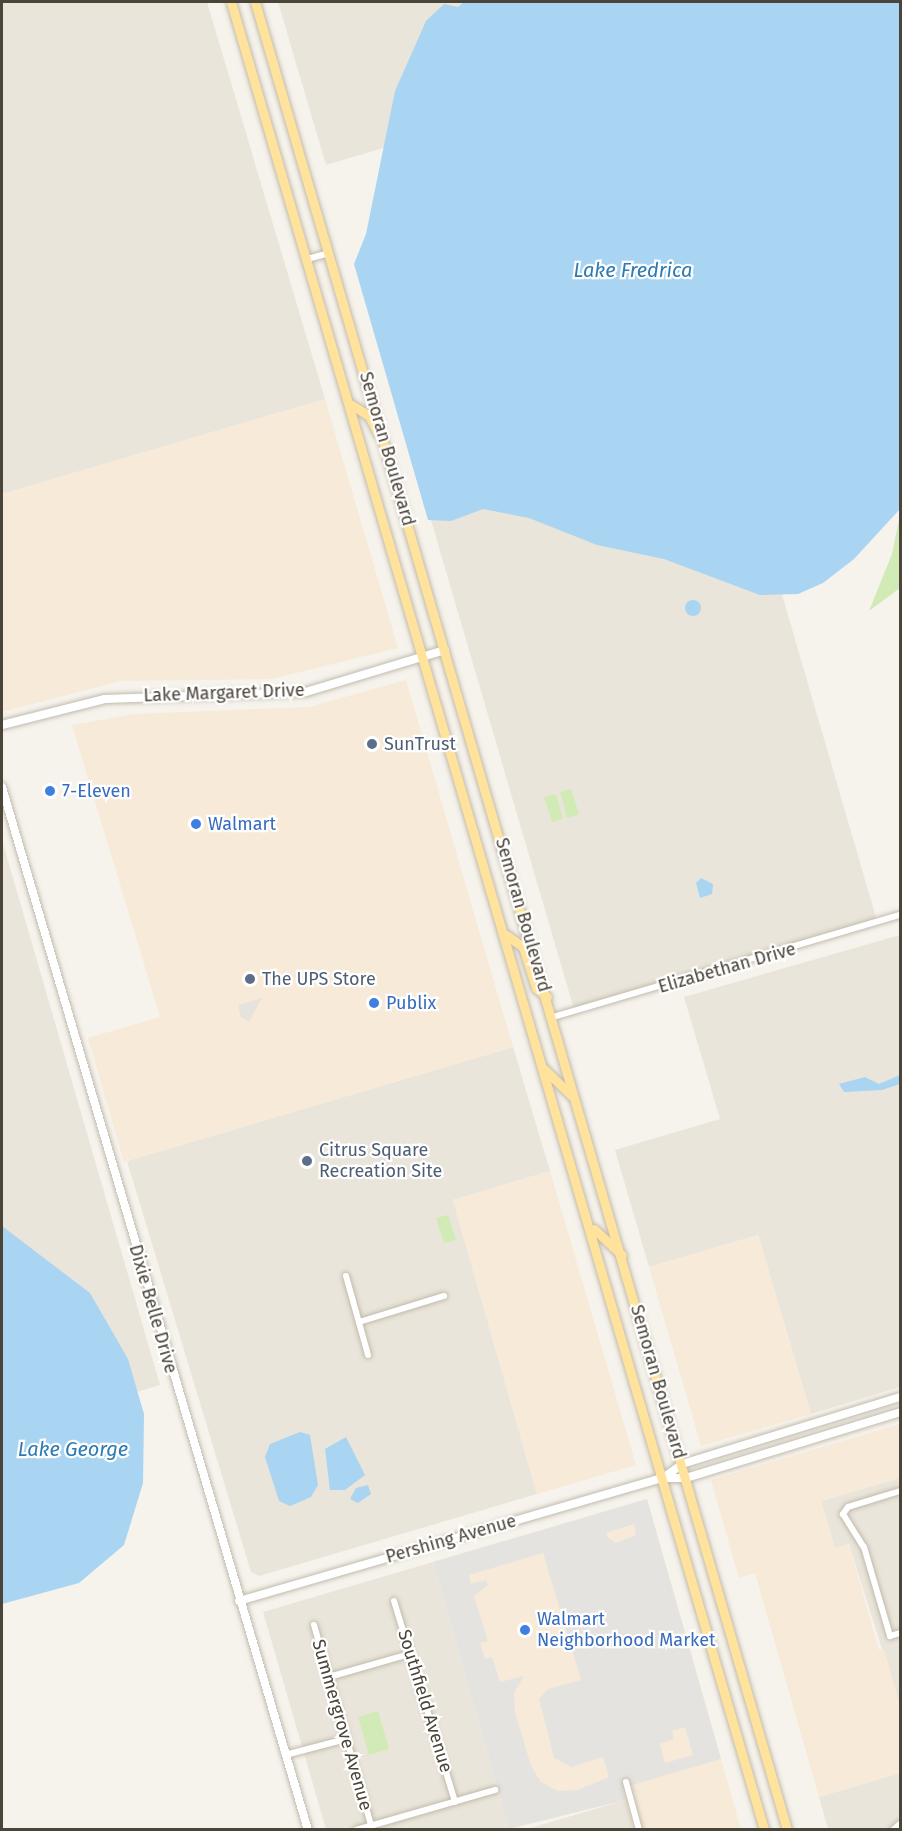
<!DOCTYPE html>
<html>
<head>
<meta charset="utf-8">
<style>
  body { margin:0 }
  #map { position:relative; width:902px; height:1831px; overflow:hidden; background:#f6f3ec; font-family:"Fira Sans",sans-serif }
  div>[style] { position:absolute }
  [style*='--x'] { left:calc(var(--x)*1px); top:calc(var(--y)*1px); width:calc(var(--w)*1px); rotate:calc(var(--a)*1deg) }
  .residential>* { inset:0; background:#eae5da }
  .commercial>* { inset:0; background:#f7ead8 }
  .industrial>* { inset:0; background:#e6e2dd }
  .green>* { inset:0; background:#d2eab5 }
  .parking>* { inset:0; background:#e5e3e0 }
  .water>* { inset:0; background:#a9d4f2 }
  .round { border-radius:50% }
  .roads { filter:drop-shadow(0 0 2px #c2bbae) drop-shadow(0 0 2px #c2bbae) }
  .minor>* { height:6px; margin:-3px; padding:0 3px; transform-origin:3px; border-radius:3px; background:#fff }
  .tertiary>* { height:8px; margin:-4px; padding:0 4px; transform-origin:4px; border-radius:4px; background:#fff }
  .primary>* { height:9px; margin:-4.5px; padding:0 4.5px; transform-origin:4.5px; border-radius:4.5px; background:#ffe39c }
  .dots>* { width:16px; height:16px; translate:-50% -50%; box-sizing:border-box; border:3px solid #fff; border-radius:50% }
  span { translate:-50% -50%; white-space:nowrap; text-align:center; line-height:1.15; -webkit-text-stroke:4.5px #fff; paint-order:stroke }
  .street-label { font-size:18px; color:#4b4439 }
  .service-label { font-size:18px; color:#4e5e75 }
  .left { translate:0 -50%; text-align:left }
  .shop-label { font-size:18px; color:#366cbe }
  .water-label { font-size:20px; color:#2e7ab2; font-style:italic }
  .frame { position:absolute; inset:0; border:3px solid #4b4439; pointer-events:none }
</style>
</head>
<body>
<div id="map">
  <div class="residential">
    <i style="clip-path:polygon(2px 2px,207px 2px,325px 399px,2px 494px)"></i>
    <i style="clip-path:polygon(278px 2px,753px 2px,728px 46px,326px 165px)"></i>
    <i style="clip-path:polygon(390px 380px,756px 505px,877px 921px,574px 1009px)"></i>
    <i style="clip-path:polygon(2px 840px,160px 1385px,2px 1433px)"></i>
    <i style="clip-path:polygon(900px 935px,900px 1387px,811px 1414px,758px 1235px,649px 1267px,615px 1150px,720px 1119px,684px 997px)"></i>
    <i style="clip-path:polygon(513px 1047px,550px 1171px,453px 1200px,537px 1494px,259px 1576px,251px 1572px,127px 1161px)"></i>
    <i style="clip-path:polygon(900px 1478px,900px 1706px,849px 1544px,835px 1549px,821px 1501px)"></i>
    <i style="clip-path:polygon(433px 1562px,509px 1829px,326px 1829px,263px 1612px)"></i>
    <i style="clip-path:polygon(900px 1773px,900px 1829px,828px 1829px,819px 1797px)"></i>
    <i style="clip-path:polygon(625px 1800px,634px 1829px,524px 1830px)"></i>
  </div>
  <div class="commercial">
    <i style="clip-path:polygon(325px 399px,398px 648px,272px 679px,121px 681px,2px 712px,2px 494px)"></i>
    <i style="clip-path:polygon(406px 680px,513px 1047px,124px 1162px,88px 1038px,160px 1017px,72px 725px,134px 714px,309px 707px)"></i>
    <i style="clip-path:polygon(550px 1171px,636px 1465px,537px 1494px,453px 1200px)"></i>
    <i style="clip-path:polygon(758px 1235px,811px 1414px,701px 1446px,649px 1267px)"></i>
    <i style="clip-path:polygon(900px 1424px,900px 1478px,821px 1501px,835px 1548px,849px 1544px,879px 1650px,884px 1649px,900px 1706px,900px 1773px,819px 1797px,755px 1573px,739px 1578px,711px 1480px)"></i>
    <i style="clip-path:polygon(647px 1499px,741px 1829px,634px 1829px,625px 1800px,509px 1829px,433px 1562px)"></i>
  </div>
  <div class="industrial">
    <i style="clip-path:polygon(262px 998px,249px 1022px,241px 1017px,238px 1005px)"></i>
  </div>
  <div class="green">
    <i style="clip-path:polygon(900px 515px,900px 588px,869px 611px,892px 554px)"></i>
    <i style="clip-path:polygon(571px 789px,579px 814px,567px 818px,560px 792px)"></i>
    <i style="clip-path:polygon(556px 794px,563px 819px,552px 822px,544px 797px)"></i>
    <i style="clip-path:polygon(448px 1215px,456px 1240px,444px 1243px,436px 1218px)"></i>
    <i style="clip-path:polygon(378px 1711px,389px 1749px,369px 1755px,358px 1717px)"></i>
  </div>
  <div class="parking">
    <i style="clip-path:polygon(evenodd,647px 1499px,721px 1759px,622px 1788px,625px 1800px,509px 1829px,433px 1562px,647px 1499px,634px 1524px,636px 1535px,616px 1543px,608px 1538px,606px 1533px,634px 1524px,647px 1499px,543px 1553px,581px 1680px,548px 1689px,539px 1699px,554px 1758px,571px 1767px,603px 1757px,609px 1777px,578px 1790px,558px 1791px,541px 1782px,531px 1766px,515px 1712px,514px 1693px,524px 1676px,500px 1682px,492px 1657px,485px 1659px,480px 1643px,488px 1641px,474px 1596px,488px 1585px,486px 1580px,471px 1584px,469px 1575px,543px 1553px,647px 1499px,685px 1727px,693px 1755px,665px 1763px,660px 1744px,674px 1739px,672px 1731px,685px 1727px)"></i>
  </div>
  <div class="water">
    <i style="clip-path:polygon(464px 2px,900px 2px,900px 509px,854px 559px,823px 583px,798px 594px,760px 595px,664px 559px,597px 545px,529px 518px,483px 509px,451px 521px,428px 520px,354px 264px,366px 234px,395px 91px,426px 21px,444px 4px,458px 7px)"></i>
    <i class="round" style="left:685px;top:600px;width:16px;height:16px"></i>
    <i style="clip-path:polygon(701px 878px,713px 884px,712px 894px,700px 898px,696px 883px)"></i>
    <i style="clip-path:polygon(900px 1075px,900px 1084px,882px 1090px,844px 1092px,839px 1084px,865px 1077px,879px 1084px)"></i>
    <i style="clip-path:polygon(2px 1226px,90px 1293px,128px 1359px,144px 1414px,143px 1483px,124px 1545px,79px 1583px,2px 1604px)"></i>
    <i style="clip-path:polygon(300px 1432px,310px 1435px,318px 1485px,311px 1497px,290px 1506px,279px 1501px,265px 1457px,270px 1444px)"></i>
    <i style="clip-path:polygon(346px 1437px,365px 1475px,345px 1490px,330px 1490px,325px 1449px)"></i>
    <i style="clip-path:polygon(368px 1485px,371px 1494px,358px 1503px,350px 1499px,356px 1488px)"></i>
  </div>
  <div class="roads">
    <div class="minor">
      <i style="--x:307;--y:259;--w:23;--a:-15"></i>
      <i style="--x:553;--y:1017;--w:362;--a:-16.4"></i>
      <i style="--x:346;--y:1276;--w:82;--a:74.4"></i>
      <i style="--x:359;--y:1322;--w:89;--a:-17"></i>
      <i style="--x:900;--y:1491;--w:54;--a:162.9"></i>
      <i style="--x:848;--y:1507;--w:9;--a:126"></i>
      <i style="--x:843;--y:1514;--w:39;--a:58"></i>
      <i style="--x:864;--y:1547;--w:93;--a:73.7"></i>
      <i style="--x:890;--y:1636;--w:10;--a:-17"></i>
      <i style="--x:394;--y:1601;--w:210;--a:73.1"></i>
      <i style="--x:314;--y:1625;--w:208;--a:74.1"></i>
      <i style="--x:329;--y:1677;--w:84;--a:-15.9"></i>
      <i style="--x:285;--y:1755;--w:63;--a:-14.7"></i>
      <i style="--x:626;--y:1782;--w:50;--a:74.8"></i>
      <i style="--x:356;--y:1830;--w:145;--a:-16.1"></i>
      <i style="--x:893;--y:1830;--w:9;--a:-41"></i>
    </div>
    <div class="tertiary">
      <i style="--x:2;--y:725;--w:106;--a:-14.2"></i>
      <i style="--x:105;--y:699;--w:201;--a:-2"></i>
      <i style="--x:306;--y:692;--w:145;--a:-16.8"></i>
      <i style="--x:2;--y:787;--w:1087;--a:73.65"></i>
      <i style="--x:663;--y:1478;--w:24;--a:-36"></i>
      <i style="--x:682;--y:1464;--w:228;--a:-17.1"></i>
      <i style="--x:239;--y:1601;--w:441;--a:-16.2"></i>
      <i style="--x:663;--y:1478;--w:23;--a:0"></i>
      <i style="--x:686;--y:1478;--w:224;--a:-17.1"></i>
    </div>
    <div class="primary">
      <i style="--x:231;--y:2;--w:1904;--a:73.74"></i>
      <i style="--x:255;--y:2;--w:1904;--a:73.77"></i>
      <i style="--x:350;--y:404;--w:22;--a:32"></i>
      <i style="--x:369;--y:416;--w:20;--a:63"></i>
      <i style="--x:506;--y:935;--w:21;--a:35"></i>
      <i style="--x:523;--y:947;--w:43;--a:72.4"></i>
      <i style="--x:536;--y:988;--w:14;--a:39"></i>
      <i style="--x:544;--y:1069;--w:40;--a:44"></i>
      <i style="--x:594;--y:1229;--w:38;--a:43"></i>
    </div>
  </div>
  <div class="dots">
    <i style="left:372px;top:744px;background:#5c6f8a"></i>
    <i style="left:50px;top:791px;background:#3f7fe0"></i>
    <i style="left:196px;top:824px;background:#3f7fe0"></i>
    <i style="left:250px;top:979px;background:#5c6f8a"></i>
    <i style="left:374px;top:1003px;background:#3f7fe0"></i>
    <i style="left:307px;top:1161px;background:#5c6f8a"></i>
    <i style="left:525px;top:1630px;background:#3f7fe0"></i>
  </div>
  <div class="street-label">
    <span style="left:387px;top:449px;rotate:74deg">Semoran Boulevard</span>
    <span style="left:224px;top:693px;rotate:-2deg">Lake Margaret Drive</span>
    <span style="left:523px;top:915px;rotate:74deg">Semoran Boulevard</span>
    <span style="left:727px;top:968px;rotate:-16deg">Elizabethan Drive</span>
    <span style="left:153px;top:1309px;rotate:74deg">Dixie Belle Drive</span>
    <span style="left:658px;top:1382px;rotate:74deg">Semoran Boulevard</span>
    <span style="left:451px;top:1539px;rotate:-16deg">Pershing Avenue</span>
    <span style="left:425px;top:1701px;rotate:73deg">Southfield Avenue</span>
    <span style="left:342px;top:1725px;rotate:74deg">Summergrove Avenue</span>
  </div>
  <div class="service-label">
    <span class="left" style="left:384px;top:744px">SunTrust</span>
    <span class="left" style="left:262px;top:979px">The UPS Store</span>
    <span class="left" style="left:319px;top:1161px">Citrus Square<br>Recreation Site</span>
  </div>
  <div class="shop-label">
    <span class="left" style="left:62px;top:791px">7-Eleven</span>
    <span class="left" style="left:208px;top:824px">Walmart</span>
    <span class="left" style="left:386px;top:1003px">Publix</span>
    <span class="left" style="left:537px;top:1630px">Walmart<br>Neighborhood Market</span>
  </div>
  <div class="water-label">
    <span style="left:633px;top:270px">Lake Fredrica</span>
    <span style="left:73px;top:1449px">Lake George</span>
  </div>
  <div class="frame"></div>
</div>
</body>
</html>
